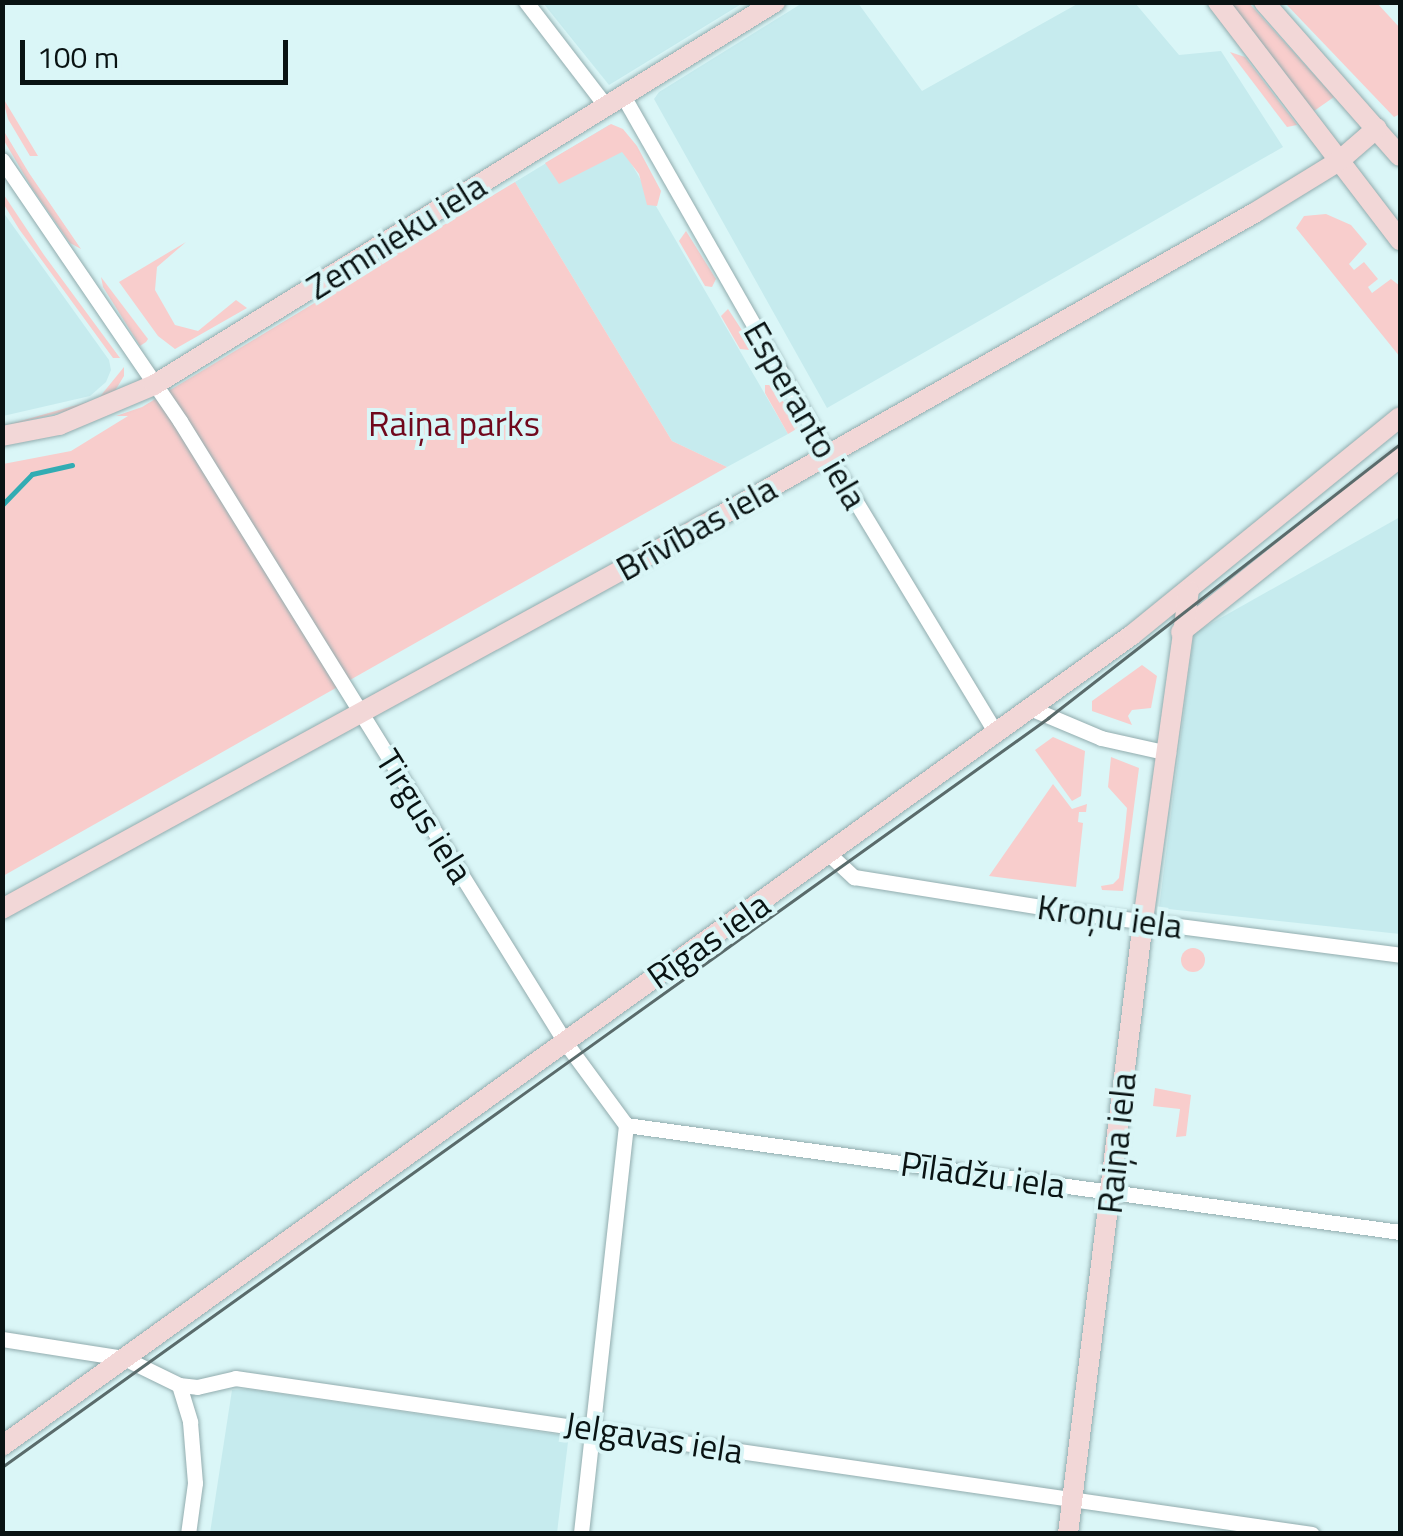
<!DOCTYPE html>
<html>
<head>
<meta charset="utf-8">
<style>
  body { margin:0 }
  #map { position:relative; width:1403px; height:1536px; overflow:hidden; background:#daf6f7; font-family:"Titillium Web",sans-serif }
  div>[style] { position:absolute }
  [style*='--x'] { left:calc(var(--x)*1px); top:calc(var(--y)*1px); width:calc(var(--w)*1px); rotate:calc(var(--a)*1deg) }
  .built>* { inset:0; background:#c6ebee }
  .green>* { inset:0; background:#f8cdcc }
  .round { border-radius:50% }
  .stream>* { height:5px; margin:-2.5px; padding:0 2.5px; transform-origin:2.5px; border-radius:2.5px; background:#32acb3 }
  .roads { filter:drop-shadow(0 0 2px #92acae) drop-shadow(0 0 2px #92acae) }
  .street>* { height:15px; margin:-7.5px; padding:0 7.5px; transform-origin:7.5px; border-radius:7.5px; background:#fff }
  .secondary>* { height:20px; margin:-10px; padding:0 10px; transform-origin:10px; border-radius:10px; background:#f2d7d7 }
  .tram>* { height:2.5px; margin:-1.25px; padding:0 1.25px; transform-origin:1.25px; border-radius:1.25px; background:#5a6b6b }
  span { translate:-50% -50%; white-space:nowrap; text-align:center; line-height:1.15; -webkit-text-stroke:8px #daf6f7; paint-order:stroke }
  .street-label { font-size:35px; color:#091313 }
  .park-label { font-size:35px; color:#70081c }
  .frame { position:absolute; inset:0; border:5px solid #091313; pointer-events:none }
  .scale { position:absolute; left:20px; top:40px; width:268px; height:45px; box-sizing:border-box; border:5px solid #091313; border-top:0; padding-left:12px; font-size:30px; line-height:35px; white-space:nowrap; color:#091313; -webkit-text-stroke:8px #daf6f7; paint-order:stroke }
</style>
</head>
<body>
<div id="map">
  <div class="built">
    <i style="clip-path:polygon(804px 2px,858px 3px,922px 91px,1079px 3px,1135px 3px,1179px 55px,1221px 51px,1283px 147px,827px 408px,654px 99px,659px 92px)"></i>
    <i style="clip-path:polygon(543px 3px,743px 3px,609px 85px)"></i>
    <i style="clip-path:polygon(609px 125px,788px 434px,727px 467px,672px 441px,515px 182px)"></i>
    <i style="clip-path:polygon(3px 212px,109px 360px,111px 370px,106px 382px,90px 396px,3px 416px)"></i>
    <i style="clip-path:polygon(1400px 517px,1400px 934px,1159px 908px,1194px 633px)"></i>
    <i style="clip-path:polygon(247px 1389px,561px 1435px,568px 1442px,557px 1533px,210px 1533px,232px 1390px)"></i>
  </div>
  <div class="green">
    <i style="clip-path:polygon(1231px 3px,1249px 3px,1334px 97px,1314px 111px)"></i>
    <i style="clip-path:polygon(1285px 3px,1377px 3px,1400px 28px,1400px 114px,1394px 117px)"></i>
    <i style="clip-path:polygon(1230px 52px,1245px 57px,1297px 125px,1287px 127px)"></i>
    <i style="clip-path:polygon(2px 96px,6px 103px,38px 156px,30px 156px,8px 119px)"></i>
    <i style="clip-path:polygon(611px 124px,623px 129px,637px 146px,661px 191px,657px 206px,647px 205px,639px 174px,622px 152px,559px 184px,545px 163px)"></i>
    <i style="clip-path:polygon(2px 128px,29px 173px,81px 249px,70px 243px,32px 188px,3px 139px)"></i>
    <i style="clip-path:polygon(515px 182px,672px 441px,727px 467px,3px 876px,3px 464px,71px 451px,128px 416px,116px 416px,142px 407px)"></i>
    <i style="clip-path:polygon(2px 192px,44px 255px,120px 358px,113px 358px,19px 229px,3px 203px)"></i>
    <i style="clip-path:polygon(1326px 214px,1351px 225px,1367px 244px,1349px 264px,1354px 270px,1364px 262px,1378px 279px,1368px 287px,1372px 293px,1391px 279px,1400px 286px,1400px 357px,1296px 228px,1304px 216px)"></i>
    <i style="clip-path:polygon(686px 231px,716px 279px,712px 287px,705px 286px,679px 241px)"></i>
    <i style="clip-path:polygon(186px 242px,157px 267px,155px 290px,175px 325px,198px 331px,236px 300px,247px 308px,175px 349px,158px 336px,119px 282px)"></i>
    <i style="clip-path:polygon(101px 277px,148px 339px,146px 342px,140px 346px,103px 287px)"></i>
    <i style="clip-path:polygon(728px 309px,751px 344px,749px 350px,740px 349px,721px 316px)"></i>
    <i style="clip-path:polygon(124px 367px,124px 376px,113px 394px,72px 410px,3px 426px,98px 399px)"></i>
    <i style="clip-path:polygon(765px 385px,774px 385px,798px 428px,788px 434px,765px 393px)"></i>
    <i style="clip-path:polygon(1142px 665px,1157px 676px,1151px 708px,1132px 710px,1128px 716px,1132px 725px,1092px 711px,1092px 701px)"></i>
    <i style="clip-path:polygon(1053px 737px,1085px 751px,1081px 796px,1072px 801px,1035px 750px)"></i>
    <i style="clip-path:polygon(1111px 757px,1139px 768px,1123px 891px,1102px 890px,1101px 886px,1113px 884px,1119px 878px,1125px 829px,1127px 808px,1108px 787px)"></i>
    <i style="clip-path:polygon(1053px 784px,1072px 809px,1087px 804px,1086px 812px,1079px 812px,1078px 822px,1083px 823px,1076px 887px,989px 876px)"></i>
    <i class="round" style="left:1181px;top:948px;width:24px;height:24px"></i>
    <i style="clip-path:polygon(1155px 1088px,1191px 1095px,1186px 1136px,1176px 1137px,1180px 1109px,1153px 1106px)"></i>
  </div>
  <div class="stream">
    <i style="--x:2;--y:505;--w:43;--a:-45.9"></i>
    <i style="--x:32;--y:474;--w:41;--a:-12.7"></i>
  </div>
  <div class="roads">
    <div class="street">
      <i style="--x:526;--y:2;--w:130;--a:52.5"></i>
      <i style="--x:622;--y:94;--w:414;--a:60.3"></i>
      <i style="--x:827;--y:454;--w:326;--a:58.8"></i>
      <i style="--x:2;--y:160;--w:316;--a:55.7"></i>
      <i style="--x:180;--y:421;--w:731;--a:58.2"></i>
      <i style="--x:565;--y:1042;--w:103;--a:53.7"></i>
      <i style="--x:626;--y:1125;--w:411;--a:96.3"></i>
      <i style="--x:1030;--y:708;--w:77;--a:22.9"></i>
      <i style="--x:1101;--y:738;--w:69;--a:12.6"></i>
      <i style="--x:830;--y:855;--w:33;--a:43"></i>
      <i style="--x:854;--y:877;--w:235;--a:9.1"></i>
      <i style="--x:1086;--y:914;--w:317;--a:7.4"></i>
      <i style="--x:626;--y:1125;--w:781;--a:7.87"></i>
      <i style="--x:2;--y:1339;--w:123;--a:8.9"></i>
      <i style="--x:124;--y:1358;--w:61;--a:26.1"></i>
      <i style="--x:179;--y:1385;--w:18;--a:6"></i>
      <i style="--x:197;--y:1387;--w:39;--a:-13"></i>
      <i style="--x:235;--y:1378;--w:1088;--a:8.24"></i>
      <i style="--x:179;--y:1385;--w:39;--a:73"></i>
      <i style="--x:190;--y:1422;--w:61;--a:85.3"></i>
      <i style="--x:195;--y:1483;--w:51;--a:97.8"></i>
    </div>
    <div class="secondary">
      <i style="--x:1218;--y:2;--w:300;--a:52.6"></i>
      <i style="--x:1264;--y:2;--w:205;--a:48.6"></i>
      <i style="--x:2;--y:436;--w:58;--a:-10.9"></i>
      <i style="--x:59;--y:425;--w:103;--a:-22.8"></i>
      <i style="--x:154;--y:385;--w:730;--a:-31.66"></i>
      <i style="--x:1181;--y:632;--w:280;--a:-38.6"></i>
      <i style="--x:2;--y:909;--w:813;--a:-28.68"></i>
      <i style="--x:715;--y:519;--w:622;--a:-29.57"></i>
      <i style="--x:1256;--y:212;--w:97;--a:-31.6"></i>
      <i style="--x:1339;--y:161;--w:50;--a:-41"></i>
      <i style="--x:2;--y:1446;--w:1391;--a:-35.67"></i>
      <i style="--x:1132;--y:635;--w:345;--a:-39.1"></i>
      <i style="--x:1068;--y:1534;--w:618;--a:-83.02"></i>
      <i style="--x:1143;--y:921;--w:333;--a:-82.1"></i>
    </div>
  </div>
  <div class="tram">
    <i style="--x:2;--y:1467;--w:1287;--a:-35.6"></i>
    <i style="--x:1048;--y:718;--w:446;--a:-37.9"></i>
  </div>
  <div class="street-label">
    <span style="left:396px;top:236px;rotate:-32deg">Zemnieku iela</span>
    <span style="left:806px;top:415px;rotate:60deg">Esperanto iela</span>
    <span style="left:696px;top:528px;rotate:-29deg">Brīvības iela</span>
    <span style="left:425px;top:816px;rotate:58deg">Tirgus iela</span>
    <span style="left:1110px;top:916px;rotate:8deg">Kroņu iela</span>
    <span style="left:708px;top:940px;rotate:-35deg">Rīgas iela</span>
    <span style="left:1116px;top:1143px;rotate:-84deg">Raiņa iela</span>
    <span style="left:983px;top:1174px;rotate:8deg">Pīlādžu iela</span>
    <span style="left:654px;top:1437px;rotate:9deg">Jelgavas iela</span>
  </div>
  <div class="park-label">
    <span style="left:454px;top:423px">Raiņa parks</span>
  </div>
  <div class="frame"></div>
  <div class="scale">100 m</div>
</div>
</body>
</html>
